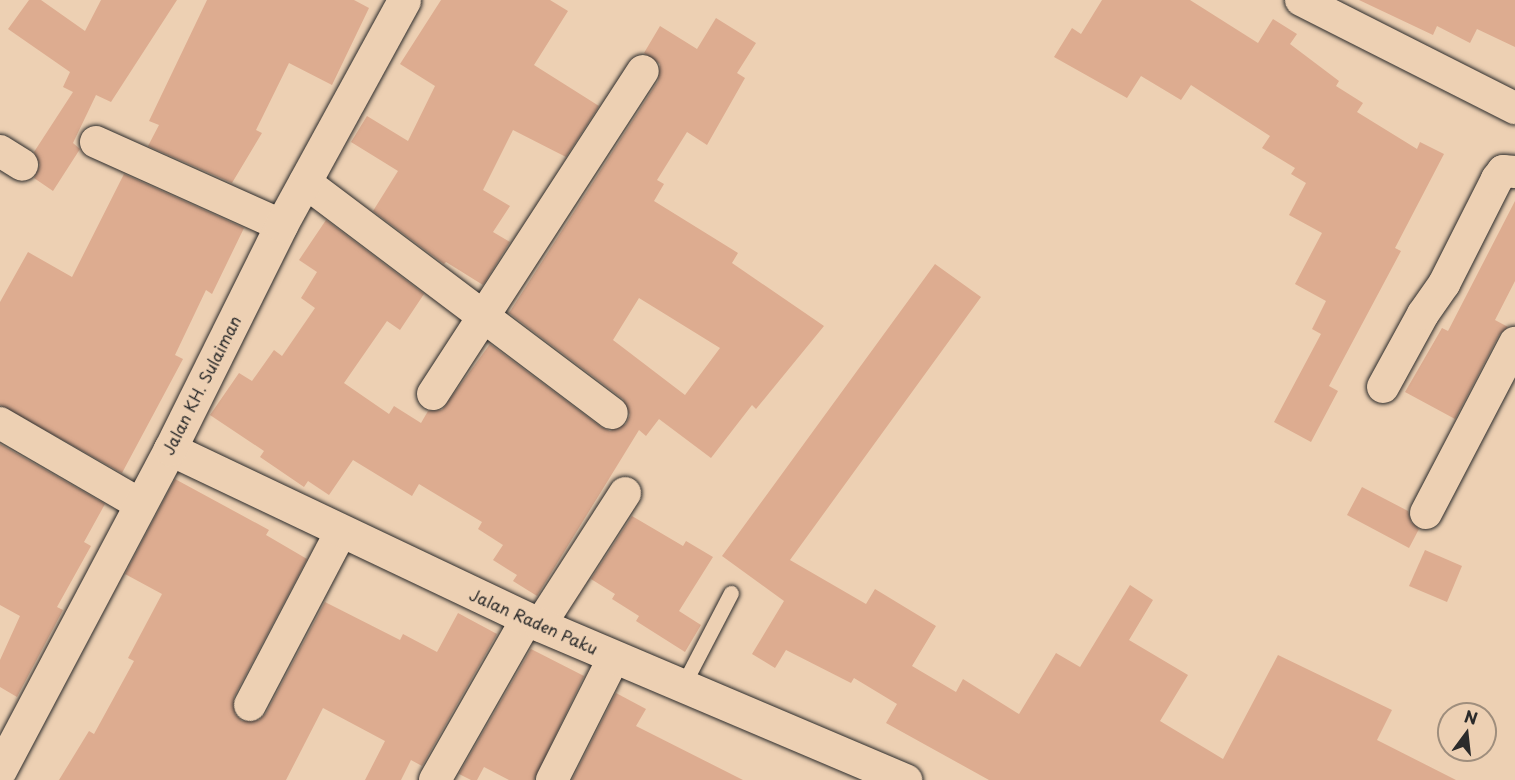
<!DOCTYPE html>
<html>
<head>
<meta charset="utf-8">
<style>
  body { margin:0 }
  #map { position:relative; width:1515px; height:780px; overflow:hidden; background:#edd0b3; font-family:"Playpen Sans",sans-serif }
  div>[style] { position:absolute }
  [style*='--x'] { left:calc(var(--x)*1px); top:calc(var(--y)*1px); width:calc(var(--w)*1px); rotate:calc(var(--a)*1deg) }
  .building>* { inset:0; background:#ddac90 }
  .roads { filter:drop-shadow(0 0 2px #2b2b2b) drop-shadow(0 0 2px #2b2b2b) }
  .service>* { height:15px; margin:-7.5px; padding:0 7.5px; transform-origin:7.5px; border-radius:7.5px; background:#edd0b3 }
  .minor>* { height:32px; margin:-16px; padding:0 16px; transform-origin:16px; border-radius:16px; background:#edd0b3 }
  .tertiary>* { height:33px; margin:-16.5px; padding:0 16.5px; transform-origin:16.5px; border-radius:16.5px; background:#edd0b3 }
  span { translate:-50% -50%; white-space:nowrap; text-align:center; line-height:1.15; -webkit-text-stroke:4.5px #edd0b3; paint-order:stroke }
  .street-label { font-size:16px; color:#2b2b2b }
  .north { position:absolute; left:1437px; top:702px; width:60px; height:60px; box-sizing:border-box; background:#edd0b3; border:2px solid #9f8e7d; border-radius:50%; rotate:15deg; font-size:16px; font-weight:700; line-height:24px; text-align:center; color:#2b2b2b }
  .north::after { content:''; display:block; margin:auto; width:21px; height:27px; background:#2b2b2b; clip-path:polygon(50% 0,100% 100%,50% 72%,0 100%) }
</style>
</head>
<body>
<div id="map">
  <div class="building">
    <i style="clip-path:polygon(29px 0,41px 0,85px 31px,101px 0,177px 0,111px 102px,96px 95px,73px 143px,80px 149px,53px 191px,34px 178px,40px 165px,34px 152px,73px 92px,63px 87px,70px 72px,8px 29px)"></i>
    <i style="clip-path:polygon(207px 0,354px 0,369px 8px,332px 85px,289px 63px,256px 130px,262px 133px,232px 183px,148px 146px,159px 125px,149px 121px)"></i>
    <i style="clip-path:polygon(441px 0,550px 0,568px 11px,534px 65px,599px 106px,566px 157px,513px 130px,483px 190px,510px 206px,493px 232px,510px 242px,483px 285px,446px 262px,444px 264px,373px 211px,398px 171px,351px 142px,367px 116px,408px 141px,435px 86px,400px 64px)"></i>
    <i style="clip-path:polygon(1102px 0,1190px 0,1258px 43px,1273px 19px,1297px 34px,1290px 44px,1339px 81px,1336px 86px,1363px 103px,1357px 112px,1417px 149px,1420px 142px,1444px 154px,1395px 248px,1401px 251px,1329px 386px,1338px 391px,1311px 442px,1274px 422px,1321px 334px,1312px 329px,1326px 301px,1295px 284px,1322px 233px,1289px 215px,1306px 183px,1291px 174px,1295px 168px,1262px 148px,1270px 136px,1191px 85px,1181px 100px,1141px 76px,1127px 98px,1054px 57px,1072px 28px,1081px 34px)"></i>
    <i style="clip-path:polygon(1359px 0,1515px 0,1515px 47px,1477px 29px,1470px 43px,1437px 26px,1433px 35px)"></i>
    <i style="clip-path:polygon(evenodd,716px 18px,756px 43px,737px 73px,745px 78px,707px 145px,687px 132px,657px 180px,664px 184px,654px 201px,738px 253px,732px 263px,824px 326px,756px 409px,752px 405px,711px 458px,659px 419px,646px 436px,639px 430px,537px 596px,513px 581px,517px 575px,493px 560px,503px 545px,478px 529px,482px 522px,419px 484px,412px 496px,353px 460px,329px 495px,308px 481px,304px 487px,260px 457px,264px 451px,210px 415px,239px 373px,252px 381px,274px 350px,282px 356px,315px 308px,301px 298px,317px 272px,299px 260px,326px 220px,424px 294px,400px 330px,387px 321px,344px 383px,389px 414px,394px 406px,421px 423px,428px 411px,442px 410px,490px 344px,601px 427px,610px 431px,626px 424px,630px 415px,623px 399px,509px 313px,658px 81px,660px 64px,644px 53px,660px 26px,697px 49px,716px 18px,639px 298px,720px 348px,685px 395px,613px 340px,639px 298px)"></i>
    <i style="clip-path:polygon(124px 174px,244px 228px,212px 294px,206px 290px,175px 355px,183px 359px,122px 473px,0 405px,0 302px,28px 252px,72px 277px)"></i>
    <i style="clip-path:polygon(1515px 201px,1515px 281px,1495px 320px,1508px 327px,1499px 335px,1455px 419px,1405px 392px,1442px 328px,1448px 331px)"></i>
    <i style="clip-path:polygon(935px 264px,981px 297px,790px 560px,866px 604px,875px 589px,936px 626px,912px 666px,956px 692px,963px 679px,1019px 714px,1056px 653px,1080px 667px,1130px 585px,1153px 600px,1129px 640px,1188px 675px,1160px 721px,1223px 759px,1278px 655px,1392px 710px,1377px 740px,1456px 780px,989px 780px,886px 723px,897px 704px,854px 678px,851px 683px,786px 650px,775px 668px,752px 654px,784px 601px,722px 556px)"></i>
    <i style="clip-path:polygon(0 444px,105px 504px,84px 542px,91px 546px,57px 607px,63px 610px,17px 697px,0 687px,0 660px,20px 616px,0 605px)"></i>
    <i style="clip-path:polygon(175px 479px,269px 530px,266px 535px,307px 559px,234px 697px,235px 714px,242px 721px,259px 720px,266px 713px,325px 602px,400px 640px,403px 634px,437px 652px,458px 613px,497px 634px,422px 766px,411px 760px,401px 780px,365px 780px,385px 741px,323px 708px,286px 780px,59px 780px,89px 731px,94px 734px,134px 661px,128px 658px,162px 594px,125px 574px)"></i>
    <i style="clip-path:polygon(1362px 487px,1408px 511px,1411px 522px,1419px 529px,1409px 548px,1347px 515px)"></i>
    <i style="clip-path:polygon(632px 516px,683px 546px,686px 541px,713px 557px,679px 611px,701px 625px,685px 652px,636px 621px,639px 616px,612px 599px,615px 594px,591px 579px)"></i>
    <i style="clip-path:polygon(1425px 550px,1462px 566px,1447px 602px,1409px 586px)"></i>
    <i style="clip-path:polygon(531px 649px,584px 676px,534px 780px,509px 780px,484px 767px,477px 780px,471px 780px,459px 774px)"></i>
    <i style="clip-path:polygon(616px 693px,646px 709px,636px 726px,743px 780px,572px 780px)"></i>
  </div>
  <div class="roads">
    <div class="service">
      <i style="--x:682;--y:687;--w:106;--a:-62.5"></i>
    </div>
    <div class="minor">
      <i style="--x:1301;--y:0;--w:240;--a:26.8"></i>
      <i style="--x:96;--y:142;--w:203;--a:24.2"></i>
      <i style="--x:0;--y:151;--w:26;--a:32"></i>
      <i style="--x:305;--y:182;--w:384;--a:37"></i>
      <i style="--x:1383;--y:387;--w:83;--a:-61.3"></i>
      <i style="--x:1423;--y:314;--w:37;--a:-55"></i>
      <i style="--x:1444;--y:284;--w:118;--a:-63.2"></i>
      <i style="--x:1497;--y:179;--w:10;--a:-53"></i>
      <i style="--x:1503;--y:171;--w:12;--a:5"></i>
      <i style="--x:433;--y:394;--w:385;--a:-57"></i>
      <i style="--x:0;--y:423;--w:162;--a:30.1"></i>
      <i style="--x:1426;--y:513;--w:192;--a:-62.4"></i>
      <i style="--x:540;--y:625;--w:157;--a:-57.2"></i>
      <i style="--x:250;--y:705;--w:195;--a:-62.3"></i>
      <i style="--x:435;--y:780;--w:185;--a:-60.3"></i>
      <i style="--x:552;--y:780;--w:138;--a:-63.2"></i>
    </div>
    <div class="tertiary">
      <i style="--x:170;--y:449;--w:410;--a:25.4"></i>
      <i style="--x:540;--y:625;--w:397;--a:23"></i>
      <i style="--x:0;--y:770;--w:363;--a:-62.1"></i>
      <i style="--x:170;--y:449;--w:250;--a:-63.6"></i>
      <i style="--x:281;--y:225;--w:256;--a:-61.3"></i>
    </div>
  </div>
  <div class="street-label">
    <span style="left:201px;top:385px;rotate:-63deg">Jalan KH. Sulaiman</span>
    <span style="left:534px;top:621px;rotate:24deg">Jalan Raden Paku</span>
  </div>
  <div class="north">N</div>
</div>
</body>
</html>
